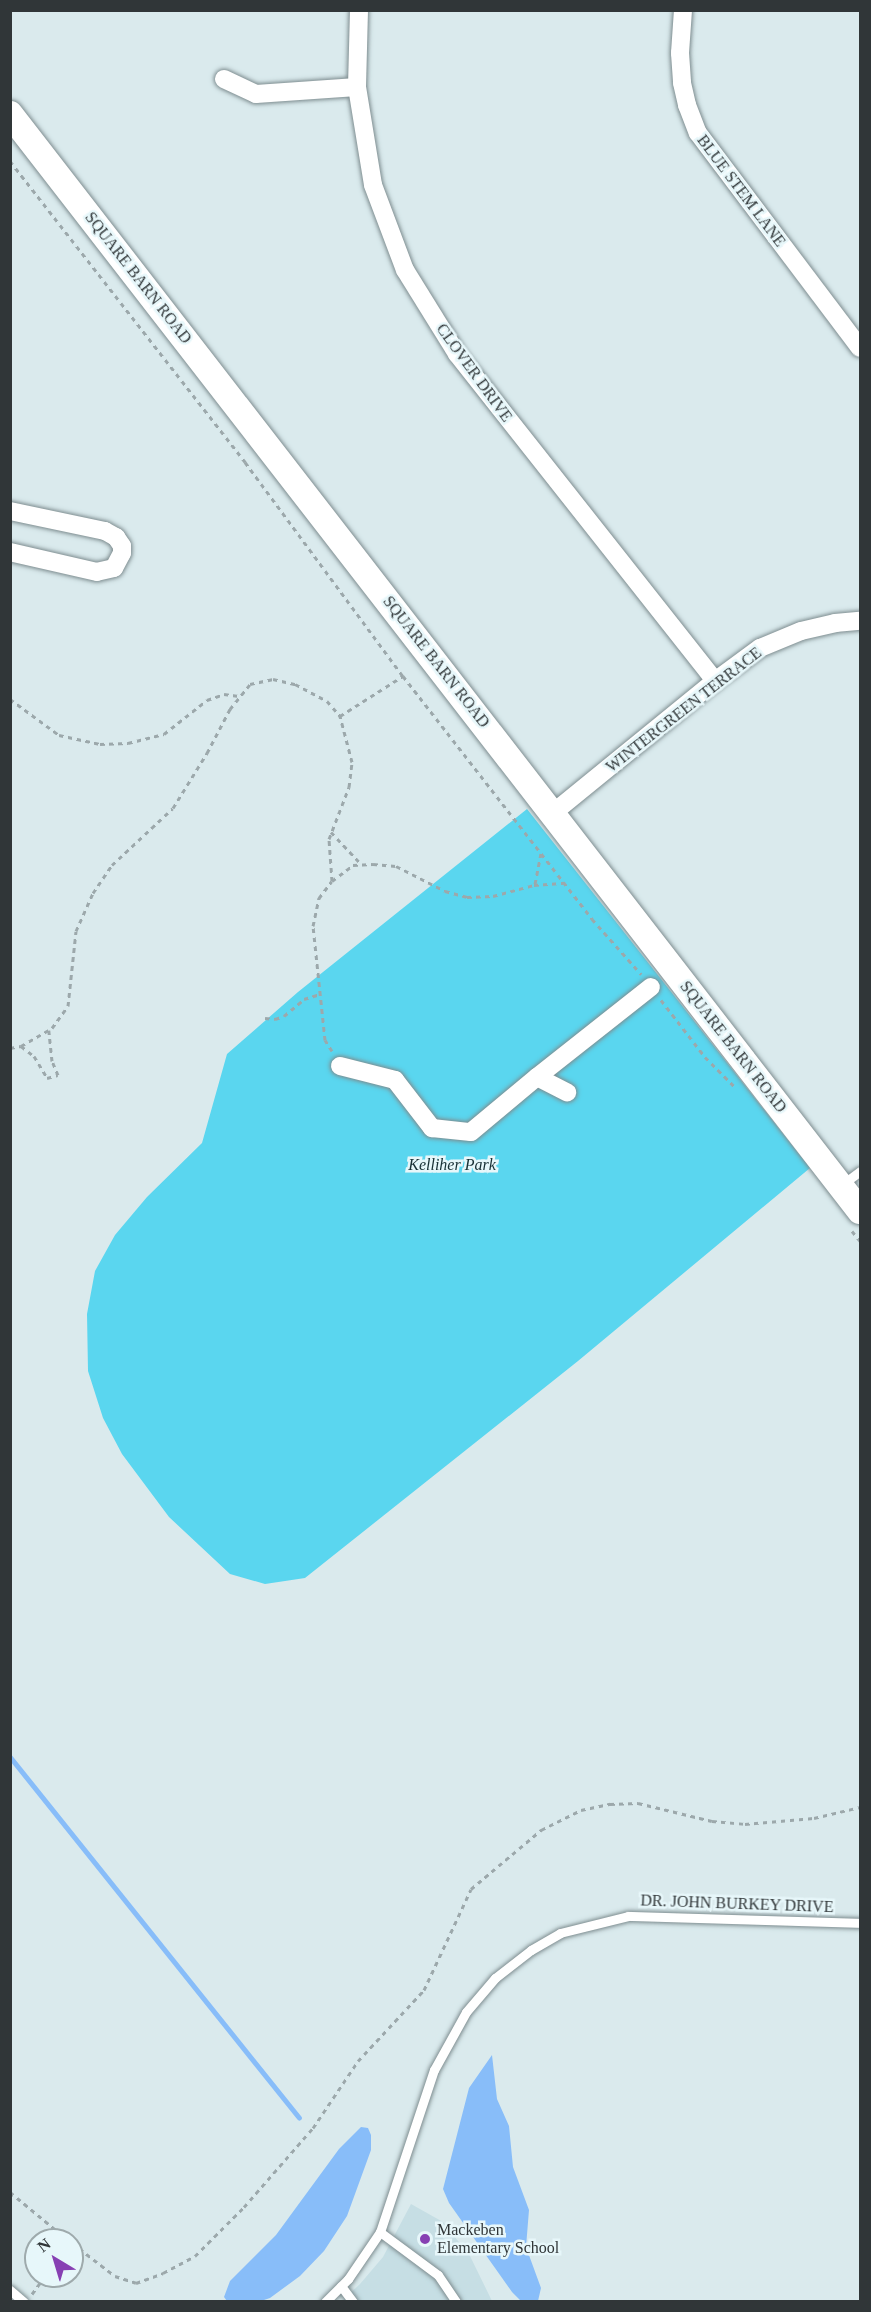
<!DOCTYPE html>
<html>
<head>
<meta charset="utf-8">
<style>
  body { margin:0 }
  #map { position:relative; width:871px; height:2312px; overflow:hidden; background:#daeaed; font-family:Georgia,serif }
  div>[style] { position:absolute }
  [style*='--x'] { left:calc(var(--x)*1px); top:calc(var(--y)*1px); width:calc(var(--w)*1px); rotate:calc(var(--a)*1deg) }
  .built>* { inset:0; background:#c6dee4 }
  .green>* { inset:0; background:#5ad6ef }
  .water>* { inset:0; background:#88bdf9 }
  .stream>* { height:5px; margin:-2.5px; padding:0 2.5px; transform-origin:2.5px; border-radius:2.5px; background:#88bdf9 }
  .path>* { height:3px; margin-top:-1.5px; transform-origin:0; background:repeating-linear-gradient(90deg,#9ca8ab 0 4.5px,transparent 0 9px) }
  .roads { filter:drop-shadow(0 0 2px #7e8d90) drop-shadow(0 0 2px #7e8d90) }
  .lane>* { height:9px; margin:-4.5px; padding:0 4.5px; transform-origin:4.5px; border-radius:4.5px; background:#fff }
  .street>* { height:18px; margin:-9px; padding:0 9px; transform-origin:9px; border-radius:9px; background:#fff }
  .secondary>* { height:26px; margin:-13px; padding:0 13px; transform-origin:13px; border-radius:13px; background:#fff }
  .dots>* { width:16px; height:16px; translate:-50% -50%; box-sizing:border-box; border:3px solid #e7f7fa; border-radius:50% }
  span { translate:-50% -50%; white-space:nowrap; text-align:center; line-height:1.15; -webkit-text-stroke:5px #e7f7fa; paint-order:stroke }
  .street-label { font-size:16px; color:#303638 }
  .park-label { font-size:16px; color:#183035; font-style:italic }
  .poi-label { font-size:16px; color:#303638 }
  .left { translate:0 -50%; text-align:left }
  .frame { position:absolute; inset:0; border:12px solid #303638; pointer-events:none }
  .north { position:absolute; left:24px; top:2228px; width:60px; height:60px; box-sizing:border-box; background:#e7f7fa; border:2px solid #9eaaac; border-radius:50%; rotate:322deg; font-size:16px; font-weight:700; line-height:24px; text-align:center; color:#303638 }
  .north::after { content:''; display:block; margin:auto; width:21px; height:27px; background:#8740b3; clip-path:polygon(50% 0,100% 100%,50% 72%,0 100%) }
</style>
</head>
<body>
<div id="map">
  <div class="built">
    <i style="clip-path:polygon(411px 2204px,443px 2222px,470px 2256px,492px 2301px,341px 2302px,360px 2284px,383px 2257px)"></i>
  </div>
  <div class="green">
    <i style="clip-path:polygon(527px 809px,810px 1168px,578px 1361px,305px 1578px,265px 1584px,230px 1574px,169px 1517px,122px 1454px,103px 1418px,88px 1371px,87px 1314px,95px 1271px,115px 1235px,147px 1197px,202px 1143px,227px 1054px,298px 992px)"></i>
  </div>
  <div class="water">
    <i style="clip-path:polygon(492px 2055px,497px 2099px,509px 2126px,513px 2167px,529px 2210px,526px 2247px,541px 2288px,538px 2301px,521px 2301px,512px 2292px,449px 2203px,443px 2189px,469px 2088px)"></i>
    <i style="clip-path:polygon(361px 2127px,368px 2128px,371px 2135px,371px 2150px,347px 2216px,324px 2251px,300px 2276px,270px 2298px,261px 2301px,227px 2301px,224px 2297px,230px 2281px,276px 2235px,339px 2149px)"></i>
  </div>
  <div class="stream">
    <i style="--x:10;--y:1757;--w:462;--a:51.3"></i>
  </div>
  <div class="path">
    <i style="--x:10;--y:161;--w:382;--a:52"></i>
    <i style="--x:245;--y:462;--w:266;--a:53.6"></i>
    <i style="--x:403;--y:676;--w:308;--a:52.1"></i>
    <i style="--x:592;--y:919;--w:74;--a:48.3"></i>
    <i style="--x:10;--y:699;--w:61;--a:36.3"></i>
    <i style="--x:59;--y:735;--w:42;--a:12.4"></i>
    <i style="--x:100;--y:744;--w:28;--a:-2"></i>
    <i style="--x:128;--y:743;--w:37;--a:-14"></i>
    <i style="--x:164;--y:734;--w:55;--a:-38.3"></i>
    <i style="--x:207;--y:700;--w:18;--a:-19"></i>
    <i style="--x:224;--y:694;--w:15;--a:8"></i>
    <i style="--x:331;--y:832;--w:45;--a:46.8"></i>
    <i style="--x:332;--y:881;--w:42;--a:-94.1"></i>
    <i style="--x:329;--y:839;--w:56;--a:-69"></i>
    <i style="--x:349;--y:787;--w:25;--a:-83"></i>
    <i style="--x:352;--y:762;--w:48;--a:-104.6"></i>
    <i style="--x:535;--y:884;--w:31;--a:-79"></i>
    <i style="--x:661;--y:1000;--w:72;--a:52.3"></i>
    <i style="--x:705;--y:1057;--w:45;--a:45"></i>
    <i style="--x:265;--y:1018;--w:10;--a:6"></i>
    <i style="--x:275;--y:1019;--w:9;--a:-18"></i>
    <i style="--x:284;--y:1016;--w:26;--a:-40"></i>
    <i style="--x:304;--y:999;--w:17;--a:-17"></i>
    <i style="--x:21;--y:1046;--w:16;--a:38"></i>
    <i style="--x:34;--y:1056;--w:26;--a:59"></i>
    <i style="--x:47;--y:1078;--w:11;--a:-15"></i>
    <i style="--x:58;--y:1075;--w:15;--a:-113"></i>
    <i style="--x:52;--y:1061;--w:31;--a:-96"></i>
    <i style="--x:10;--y:1048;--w:11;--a:-10"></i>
    <i style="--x:21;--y:1046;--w:36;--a:-30"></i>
    <i style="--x:52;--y:1028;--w:27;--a:-54"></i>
    <i style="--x:68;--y:1006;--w:75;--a:-83.9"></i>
    <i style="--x:76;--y:931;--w:42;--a:-65.9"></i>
    <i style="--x:93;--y:893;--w:34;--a:-56"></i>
    <i style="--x:112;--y:865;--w:83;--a:-43.1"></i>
    <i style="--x:173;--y:808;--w:65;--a:-58.3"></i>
    <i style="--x:207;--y:753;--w:50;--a:-62.4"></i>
    <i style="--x:230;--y:709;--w:32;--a:-51"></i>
    <i style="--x:250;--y:684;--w:24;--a:-12"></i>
    <i style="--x:273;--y:679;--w:23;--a:13"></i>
    <i style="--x:295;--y:684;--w:36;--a:28"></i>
    <i style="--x:327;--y:701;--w:20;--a:49"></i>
    <i style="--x:340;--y:716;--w:75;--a:-32.4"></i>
    <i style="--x:332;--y:1051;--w:13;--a:-122"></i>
    <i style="--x:325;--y:1040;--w:115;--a:-96"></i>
    <i style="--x:313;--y:926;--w:29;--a:-78"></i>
    <i style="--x:319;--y:898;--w:21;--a:-53"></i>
    <i style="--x:332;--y:881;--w:26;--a:-37"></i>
    <i style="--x:353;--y:865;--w:20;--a:-3"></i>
    <i style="--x:373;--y:864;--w:23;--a:5"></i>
    <i style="--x:396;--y:866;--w:55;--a:27"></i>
    <i style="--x:445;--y:891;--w:23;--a:15"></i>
    <i style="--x:467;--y:897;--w:26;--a:-2"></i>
    <i style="--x:493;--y:896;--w:42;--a:-15"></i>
    <i style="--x:534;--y:885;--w:31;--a:-4"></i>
    <i style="--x:852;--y:1231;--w:13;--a:51"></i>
    <i style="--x:10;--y:2192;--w:75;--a:39.6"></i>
    <i style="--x:72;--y:2243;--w:54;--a:37.5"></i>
    <i style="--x:115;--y:2276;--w:22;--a:18"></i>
    <i style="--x:136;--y:2283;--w:29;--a:-20"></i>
    <i style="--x:163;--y:2273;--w:36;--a:-28"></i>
    <i style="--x:195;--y:2256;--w:69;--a:-45"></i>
    <i style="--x:244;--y:2207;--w:105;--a:-48.9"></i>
    <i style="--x:313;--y:2128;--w:81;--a:-56.1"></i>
    <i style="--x:358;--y:2061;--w:97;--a:-47.1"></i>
    <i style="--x:424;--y:1990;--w:111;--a:-65"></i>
    <i style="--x:471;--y:1889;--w:92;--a:-40.1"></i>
    <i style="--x:541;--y:1830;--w:45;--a:-26.6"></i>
    <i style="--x:581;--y:1810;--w:30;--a:-12"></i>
    <i style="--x:610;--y:1804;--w:28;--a:-2"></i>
    <i style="--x:638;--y:1803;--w:76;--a:13.7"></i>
    <i style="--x:712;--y:1821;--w:33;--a:5"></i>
    <i style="--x:745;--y:1824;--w:69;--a:-5"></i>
    <i style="--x:814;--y:1818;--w:47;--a:-13.4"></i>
    <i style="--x:32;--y:2294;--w:22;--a:-54"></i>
  </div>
  <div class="roads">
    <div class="lane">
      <i style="--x:843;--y:1184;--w:21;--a:-37"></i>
      <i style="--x:380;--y:2232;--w:72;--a:36.6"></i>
      <i style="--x:438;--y:2275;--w:32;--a:56"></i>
      <i style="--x:341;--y:2286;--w:20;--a:53"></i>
      <i style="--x:10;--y:2290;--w:18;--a:41"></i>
      <i style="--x:325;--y:2302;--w:33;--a:-45"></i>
      <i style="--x:348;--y:2279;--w:57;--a:-55.8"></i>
      <i style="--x:380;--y:2232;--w:171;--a:-71.6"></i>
      <i style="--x:434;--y:2070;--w:66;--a:-61.1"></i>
      <i style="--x:466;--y:2012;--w:45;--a:-49.5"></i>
      <i style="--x:495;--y:1978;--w:46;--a:-37.9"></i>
      <i style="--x:531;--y:1950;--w:34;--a:-30"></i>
      <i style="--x:560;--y:1933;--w:70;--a:-14"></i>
      <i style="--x:628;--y:1916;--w:232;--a:1.7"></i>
    </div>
    <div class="street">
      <i style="--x:359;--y:10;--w:77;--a:91.5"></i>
      <i style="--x:357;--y:87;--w:99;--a:80.7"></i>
      <i style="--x:373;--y:185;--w:91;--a:69.4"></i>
      <i style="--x:405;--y:270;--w:99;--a:58.2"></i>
      <i style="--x:457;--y:354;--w:417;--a:51.7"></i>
      <i style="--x:683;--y:10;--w:43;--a:94"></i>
      <i style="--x:680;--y:53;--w:30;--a:86"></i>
      <i style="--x:682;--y:83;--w:23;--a:77"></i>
      <i style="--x:687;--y:105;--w:30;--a:69"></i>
      <i style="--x:698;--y:133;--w:269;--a:53"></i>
      <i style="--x:224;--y:79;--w:35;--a:25"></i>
      <i style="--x:256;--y:94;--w:101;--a:-4"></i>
      <i style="--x:10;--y:511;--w:97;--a:11.9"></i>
      <i style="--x:105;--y:531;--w:13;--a:29"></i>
      <i style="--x:116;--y:537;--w:11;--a:56"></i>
      <i style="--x:122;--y:546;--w:7;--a:90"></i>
      <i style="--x:122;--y:553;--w:17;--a:118"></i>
      <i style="--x:114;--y:568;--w:17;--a:167"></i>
      <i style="--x:97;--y:572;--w:89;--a:-167.1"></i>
      <i style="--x:553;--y:813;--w:209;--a:-39.2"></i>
      <i style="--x:715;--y:681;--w:56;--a:-36.3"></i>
      <i style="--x:760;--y:648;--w:44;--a:-22.5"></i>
      <i style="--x:801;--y:631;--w:35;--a:-13"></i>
      <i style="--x:835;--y:623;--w:25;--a:-5"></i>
      <i style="--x:340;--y:1066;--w:57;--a:14.3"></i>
      <i style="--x:395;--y:1080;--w:61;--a:52.4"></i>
      <i style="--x:432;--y:1128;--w:39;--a:6"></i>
      <i style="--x:471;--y:1132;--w:86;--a:-39.8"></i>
      <i style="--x:537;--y:1077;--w:34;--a:27"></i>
      <i style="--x:537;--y:1077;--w:145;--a:-38.3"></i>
    </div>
    <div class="secondary">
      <i style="--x:10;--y:114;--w:1388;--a:52.23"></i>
    </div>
  </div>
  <div class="dots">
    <i style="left:425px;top:2239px;background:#8740b3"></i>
  </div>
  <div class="street-label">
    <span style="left:741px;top:191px;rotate:53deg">BLUE STEM LANE</span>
    <span style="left:138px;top:278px;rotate:52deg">SQUARE BARN ROAD</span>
    <span style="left:474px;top:373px;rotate:54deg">CLOVER DRIVE</span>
    <span style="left:436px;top:662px;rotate:52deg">SQUARE BARN ROAD</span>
    <span style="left:684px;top:710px;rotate:-38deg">WINTERGREEN TERRACE</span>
    <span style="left:733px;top:1047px;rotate:52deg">SQUARE BARN ROAD</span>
    <span style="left:737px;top:1904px;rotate:2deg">DR. JOHN BURKEY DRIVE</span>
  </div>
  <div class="park-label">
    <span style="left:452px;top:1165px">Kelliher Park</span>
  </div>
  <div class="poi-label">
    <span class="left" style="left:437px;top:2239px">Mackeben<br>Elementary School</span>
  </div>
  <div class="frame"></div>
  <div class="north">N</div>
</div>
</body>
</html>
